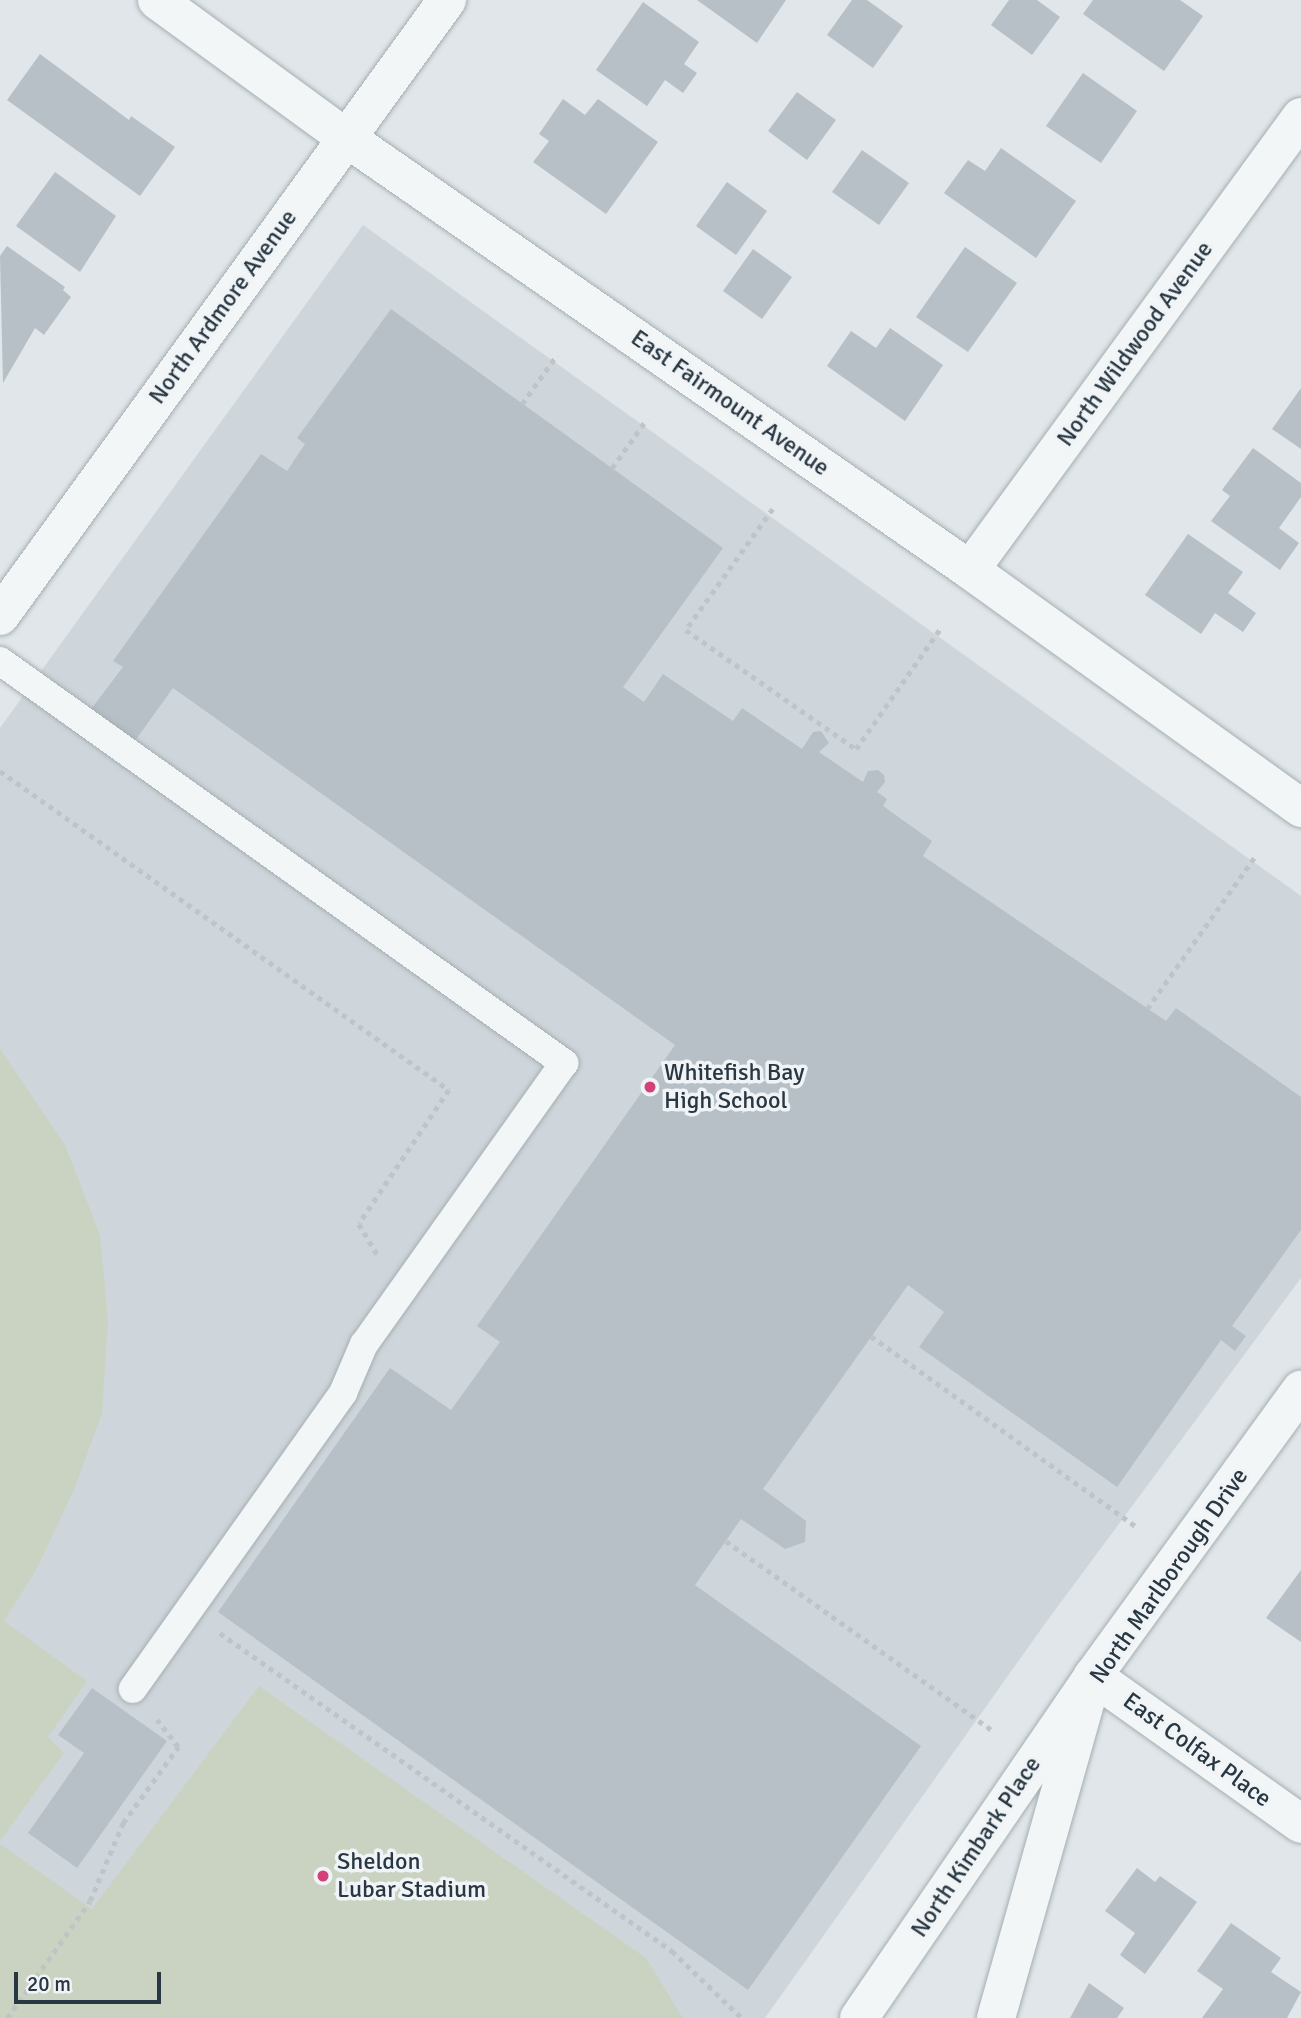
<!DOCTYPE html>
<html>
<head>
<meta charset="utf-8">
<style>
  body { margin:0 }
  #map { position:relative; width:1301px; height:2018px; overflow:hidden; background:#e0e6e9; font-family:Signika,sans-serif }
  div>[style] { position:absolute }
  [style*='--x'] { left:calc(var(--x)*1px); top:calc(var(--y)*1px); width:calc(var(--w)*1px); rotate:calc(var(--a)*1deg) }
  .built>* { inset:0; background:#ced6db }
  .green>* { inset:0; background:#cad3c1 }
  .building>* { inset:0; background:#b7c0c6 }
  .path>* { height:4.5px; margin-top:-2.25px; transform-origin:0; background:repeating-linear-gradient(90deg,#bec4c8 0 5px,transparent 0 10px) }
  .roads { filter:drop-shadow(0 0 2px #a5aeb3) drop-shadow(0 0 2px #a5aeb3) }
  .service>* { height:28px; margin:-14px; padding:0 14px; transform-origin:14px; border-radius:14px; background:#f3f6f7 }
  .minor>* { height:38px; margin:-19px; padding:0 19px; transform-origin:19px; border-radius:19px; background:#f3f6f7 }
  .tertiary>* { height:38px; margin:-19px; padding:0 19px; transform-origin:19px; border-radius:19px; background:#f3f6f7 }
  .dots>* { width:19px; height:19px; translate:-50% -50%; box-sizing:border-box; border:4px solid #f0f4f7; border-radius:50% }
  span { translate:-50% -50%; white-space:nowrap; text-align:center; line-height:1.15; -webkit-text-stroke:7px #f0f4f7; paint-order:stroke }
  .street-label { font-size:24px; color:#283741 }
  .poi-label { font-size:24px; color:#283741 }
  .left { translate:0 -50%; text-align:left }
  .scale { position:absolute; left:14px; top:1972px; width:147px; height:32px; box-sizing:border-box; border:4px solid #283741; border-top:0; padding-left:9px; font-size:21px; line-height:24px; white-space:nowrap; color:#283741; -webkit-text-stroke:5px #f0f4f7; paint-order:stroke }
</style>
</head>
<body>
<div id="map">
  <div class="built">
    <i style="clip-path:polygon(363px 225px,1301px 896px,1301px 1278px,1044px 1625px,765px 2018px,0 2018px,0 728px)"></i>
  </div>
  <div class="green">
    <i style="clip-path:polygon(0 1049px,65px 1145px,100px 1235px,108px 1320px,102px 1413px,74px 1490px,36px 1570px,4px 1621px,87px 1681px,48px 1737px,64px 1753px,0 1841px)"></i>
    <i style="clip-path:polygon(259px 1686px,646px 1958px,683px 2018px,0 2018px,0 1844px,92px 1909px)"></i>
  </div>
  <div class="building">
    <i style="clip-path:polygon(697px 0,786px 0,757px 43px)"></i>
    <i style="clip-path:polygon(852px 0,867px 0,903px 26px,873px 68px,827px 35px)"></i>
    <i style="clip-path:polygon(1009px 0,1037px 0,1060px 17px,1032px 55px,991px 25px)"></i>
    <i style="clip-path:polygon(1093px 0,1180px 0,1203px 16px,1164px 71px,1083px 14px)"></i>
    <i style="clip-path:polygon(643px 2px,699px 42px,684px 64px,697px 73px,683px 93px,665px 80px,647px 106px,596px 70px)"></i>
    <i style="clip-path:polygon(40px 54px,129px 120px,131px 116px,175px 147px,140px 196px,7px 100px)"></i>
    <i style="clip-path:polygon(1083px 73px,1137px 111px,1101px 163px,1046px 126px)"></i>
    <i style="clip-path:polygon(797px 92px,836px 120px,807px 160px,768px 131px)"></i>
    <i style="clip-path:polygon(563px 99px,585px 115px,598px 99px,658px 142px,606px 214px,533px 162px,549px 141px,539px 134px)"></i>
    <i style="clip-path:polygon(1001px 148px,1076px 201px,1036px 258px,944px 193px,968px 160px,985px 171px)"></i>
    <i style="clip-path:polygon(862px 150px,909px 183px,879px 225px,832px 192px)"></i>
    <i style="clip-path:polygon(55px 172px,116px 216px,80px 272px,16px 226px)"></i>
    <i style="clip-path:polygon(727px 182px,767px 211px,736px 255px,696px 226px)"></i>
    <i style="clip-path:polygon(7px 246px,65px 287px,63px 290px,71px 297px,44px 335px,35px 328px,3px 383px,0 256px)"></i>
    <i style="clip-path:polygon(965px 247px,1017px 283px,968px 352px,916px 317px)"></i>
    <i style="clip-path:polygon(753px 249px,792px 277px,762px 319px,723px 291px)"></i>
    <i style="clip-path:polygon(391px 309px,723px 548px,623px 687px,644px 702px,663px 674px,733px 721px,742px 708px,802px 749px,813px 732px,821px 731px,829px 743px,819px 752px,863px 782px,868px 771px,878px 770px,884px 775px,885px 782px,877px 792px,887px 799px,883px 806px,932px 841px,923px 856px,1166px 1021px,1176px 1008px,1301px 1097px,1301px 1230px,1232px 1326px,1246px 1336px,1235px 1351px,1221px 1340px,1117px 1487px,919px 1347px,944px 1312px,908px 1285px,763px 1489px,806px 1521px,805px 1542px,785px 1549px,741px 1519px,695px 1585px,921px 1746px,748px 1990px,218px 1612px,390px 1368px,451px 1410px,500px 1342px,477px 1326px,675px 1045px,173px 688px,132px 745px,88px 713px,123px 667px,113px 661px,261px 454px,287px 471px,305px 444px,297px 438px)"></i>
    <i style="clip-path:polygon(890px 328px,943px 365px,905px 421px,827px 366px,851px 331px,876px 348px)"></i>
    <i style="clip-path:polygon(1301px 388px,1301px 449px,1272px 429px)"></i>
    <i style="clip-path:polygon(1253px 448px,1301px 483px,1301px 497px,1279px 528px,1299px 543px,1280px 570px,1211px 521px,1230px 496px,1222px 490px)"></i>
    <i style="clip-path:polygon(1188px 534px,1243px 572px,1228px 593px,1256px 613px,1243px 632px,1215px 613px,1201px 634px,1145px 595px)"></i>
    <i style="clip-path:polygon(1301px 1570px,1301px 1642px,1266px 1618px)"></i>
    <i style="clip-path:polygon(92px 1688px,167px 1741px,77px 1868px,28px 1833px,84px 1753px,58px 1735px)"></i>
    <i style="clip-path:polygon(1137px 1868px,1155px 1882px,1160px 1876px,1197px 1902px,1145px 1974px,1120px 1955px,1135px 1933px,1105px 1911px)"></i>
    <i style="clip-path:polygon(1231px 1923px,1281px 1958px,1271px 1972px,1301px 1992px,1287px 2018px,1202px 2018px,1223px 1989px,1197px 1971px)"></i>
    <i style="clip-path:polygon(1089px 1983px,1124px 2008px,1117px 2018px,1070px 2018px)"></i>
  </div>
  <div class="path">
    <i style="--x:522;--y:404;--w:60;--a:-54.5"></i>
    <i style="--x:612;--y:468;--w:60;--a:-54.5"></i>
    <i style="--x:773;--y:509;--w:149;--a:125.7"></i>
    <i style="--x:686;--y:630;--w:208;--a:35"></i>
    <i style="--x:856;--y:749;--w:146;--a:-55"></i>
    <i style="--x:0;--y:771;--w:551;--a:35.39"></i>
    <i style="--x:449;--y:1090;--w:161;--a:123.9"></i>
    <i style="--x:359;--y:1224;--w:37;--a:59"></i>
    <i style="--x:1147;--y:1009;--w:189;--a:-54.7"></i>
    <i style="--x:871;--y:1336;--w:329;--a:35.7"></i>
    <i style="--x:726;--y:1541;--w:328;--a:35.4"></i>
    <i style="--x:220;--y:1633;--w:553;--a:35.13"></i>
    <i style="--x:672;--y:1951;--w:97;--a:43.7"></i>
    <i style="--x:7;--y:2018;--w:143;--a:-54.6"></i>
    <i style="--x:90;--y:1901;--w:85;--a:-67.1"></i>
    <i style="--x:123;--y:1823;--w:94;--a:-54.1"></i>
    <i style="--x:178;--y:1747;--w:34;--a:-128"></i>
  </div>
  <div class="roads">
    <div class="service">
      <i style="--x:0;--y:661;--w:693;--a:35.48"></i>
      <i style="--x:564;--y:1063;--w:345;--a:125.4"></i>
      <i style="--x:364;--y:1344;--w:53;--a:113.2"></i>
      <i style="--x:343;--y:1393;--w:363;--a:125.4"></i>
    </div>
    <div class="minor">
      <i style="--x:157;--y:0;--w:233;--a:36.1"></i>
      <i style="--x:345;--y:137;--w:760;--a:34.71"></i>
      <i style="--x:970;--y:570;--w:408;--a:35.7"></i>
      <i style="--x:970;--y:570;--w:561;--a:-53.84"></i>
      <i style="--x:0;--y:616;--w:761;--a:-54.03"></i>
      <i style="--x:859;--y:2018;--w:414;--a:-55.6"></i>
      <i style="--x:1093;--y:1676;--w:255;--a:35.4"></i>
    </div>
    <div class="tertiary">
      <i style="--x:996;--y:2018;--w:355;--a:-74.2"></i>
      <i style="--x:1093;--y:1676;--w:354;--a:-54"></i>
    </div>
  </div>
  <div class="dots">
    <i style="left:650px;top:1087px;background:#d24278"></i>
    <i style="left:323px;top:1876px;background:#d24278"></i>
  </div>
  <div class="street-label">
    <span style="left:223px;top:307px;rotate:-54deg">North Ardmore Avenue</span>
    <span style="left:1135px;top:344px;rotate:-54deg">North Wildwood Avenue</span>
    <span style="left:730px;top:403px;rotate:35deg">East Fairmount Avenue</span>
    <span style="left:1169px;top:1576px;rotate:-55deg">North Marlborough Drive</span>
    <span style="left:1197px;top:1750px;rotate:36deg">East Colfax Place</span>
    <span style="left:976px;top:1847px;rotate:-56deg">North Kimbark Place</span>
  </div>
  <div class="poi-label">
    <span class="left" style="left:664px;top:1087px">Whitefish Bay<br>High School</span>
    <span class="left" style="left:337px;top:1876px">Sheldon<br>Lubar Stadium</span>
  </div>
  <div class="scale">20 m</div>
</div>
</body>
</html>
